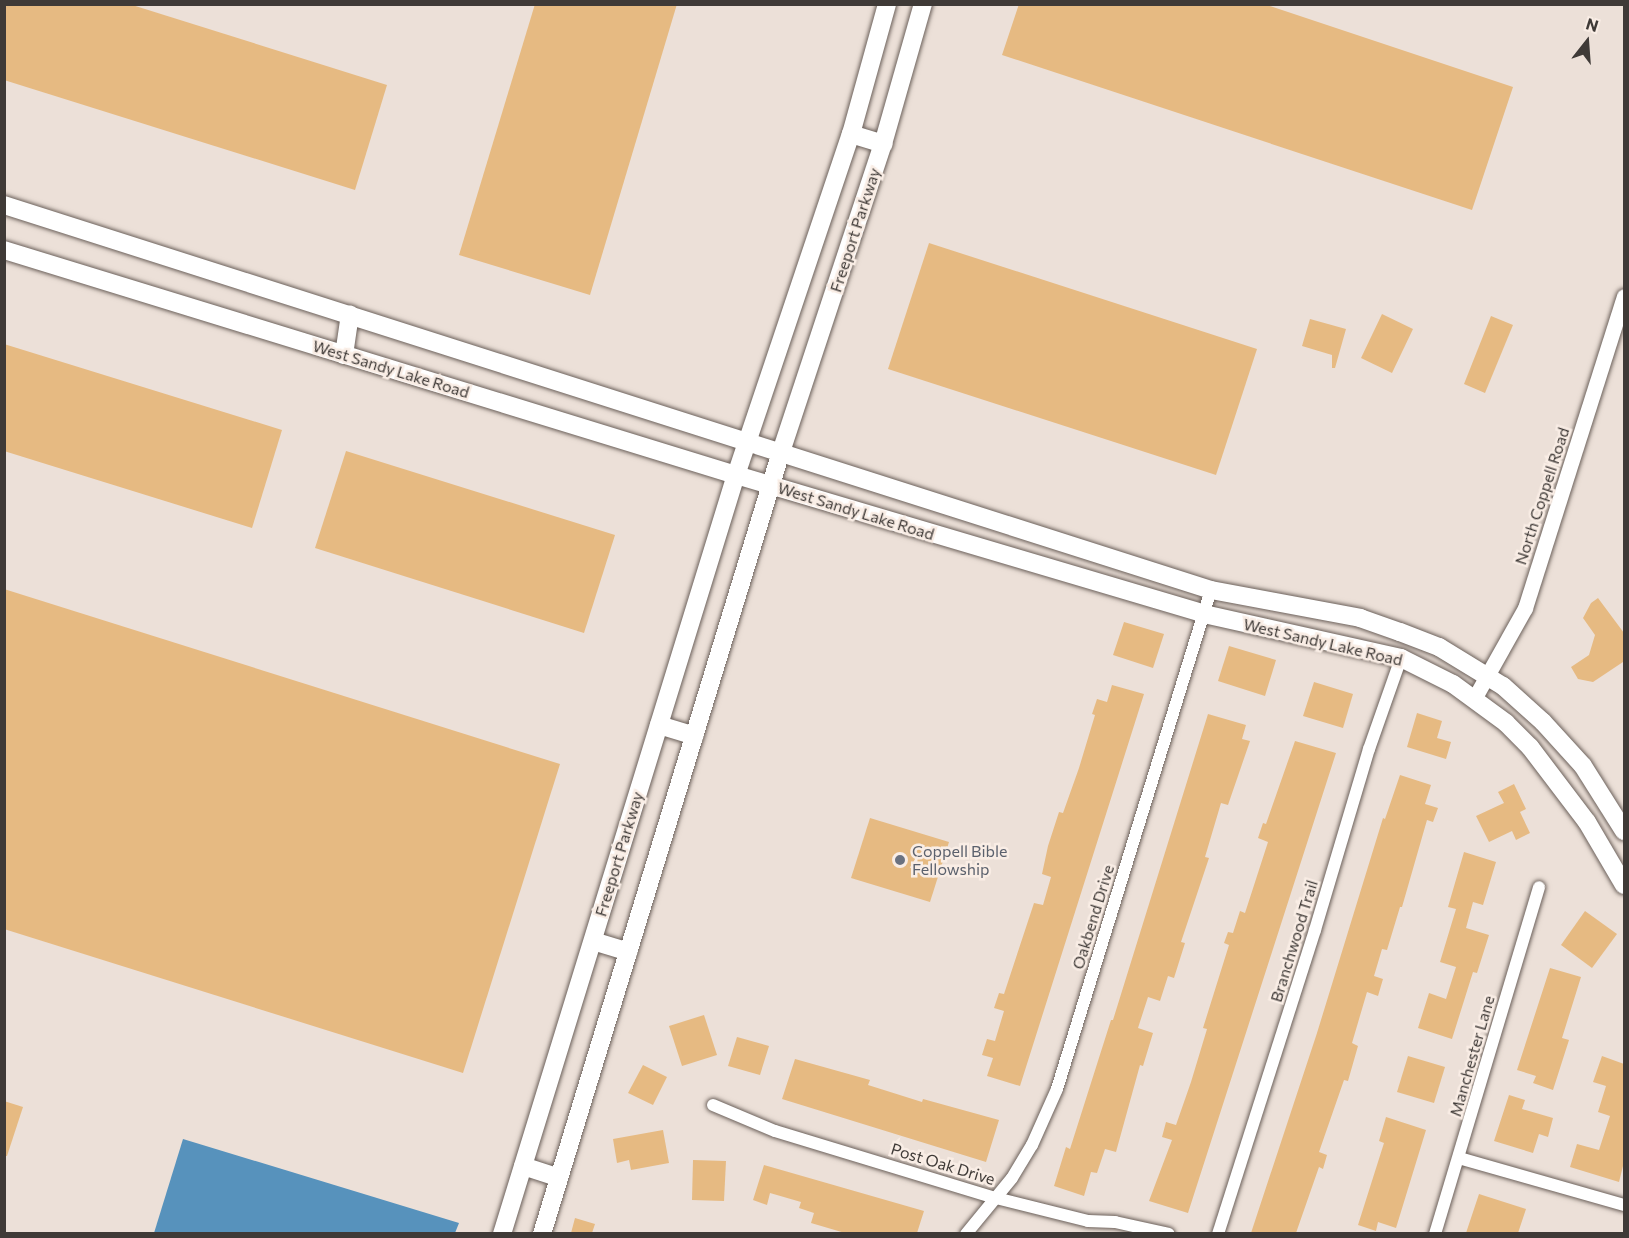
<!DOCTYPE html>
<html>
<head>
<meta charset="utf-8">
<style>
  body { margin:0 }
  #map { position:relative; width:1629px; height:1238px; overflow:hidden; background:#ece0d8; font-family:Commissioner,sans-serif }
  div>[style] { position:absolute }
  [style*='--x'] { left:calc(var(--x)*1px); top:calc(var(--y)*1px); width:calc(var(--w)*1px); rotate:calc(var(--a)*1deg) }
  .water>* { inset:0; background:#5792bc }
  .building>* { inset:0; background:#e6ba82 }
  .roads { filter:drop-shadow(0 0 2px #6b605a) drop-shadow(0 0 2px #6b605a) }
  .minor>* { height:12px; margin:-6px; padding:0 6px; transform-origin:6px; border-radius:6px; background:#fff }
  .tertiary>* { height:15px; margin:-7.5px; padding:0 7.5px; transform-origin:7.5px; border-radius:7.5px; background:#fff }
  .secondary>* { height:18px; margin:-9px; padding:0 9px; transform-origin:9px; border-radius:9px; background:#fff }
  .dots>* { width:16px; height:16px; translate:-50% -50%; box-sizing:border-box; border:3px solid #f9ede5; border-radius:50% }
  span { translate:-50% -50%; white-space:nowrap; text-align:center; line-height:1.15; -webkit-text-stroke:5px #f9ede5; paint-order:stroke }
  .street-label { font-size:16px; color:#3f3a37 }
  .worship-label { font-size:16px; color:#5b616d }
  .left { translate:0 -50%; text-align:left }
  .frame { position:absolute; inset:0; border:6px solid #3f3a37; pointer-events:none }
  .north { position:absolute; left:1557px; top:12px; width:60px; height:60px; -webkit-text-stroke:4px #f9ede5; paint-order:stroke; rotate:17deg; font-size:16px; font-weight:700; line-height:24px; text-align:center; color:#3f3a37 }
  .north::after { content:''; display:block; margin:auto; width:21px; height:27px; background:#3f3a37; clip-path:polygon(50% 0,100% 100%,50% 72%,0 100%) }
</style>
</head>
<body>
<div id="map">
  <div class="water">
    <i style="clip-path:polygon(183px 1139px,459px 1223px,455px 1233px,154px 1233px)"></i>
  </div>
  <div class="building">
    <i style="clip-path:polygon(4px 4px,129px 4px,387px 85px,355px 190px,4px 80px)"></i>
    <i style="clip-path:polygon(535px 4px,677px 4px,590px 295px,459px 255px)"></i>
    <i style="clip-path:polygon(1019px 4px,1264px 4px,1513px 87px,1472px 210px,1002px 55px)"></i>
    <i style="clip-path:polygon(929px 243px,1257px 349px,1216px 475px,888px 369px)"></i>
    <i style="clip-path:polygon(1382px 314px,1413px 329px,1392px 373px,1361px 358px)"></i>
    <i style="clip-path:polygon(1491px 316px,1513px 325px,1485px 393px,1464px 384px)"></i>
    <i style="clip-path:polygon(1310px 319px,1346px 329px,1335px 368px,1332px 368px,1332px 355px,1302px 346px)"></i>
    <i style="clip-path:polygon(4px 344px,282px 430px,252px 528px,4px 451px)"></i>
    <i style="clip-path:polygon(346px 451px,615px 535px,584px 633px,315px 548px)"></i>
    <i style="clip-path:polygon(4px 589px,560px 764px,463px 1073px,4px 929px)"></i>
    <i style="clip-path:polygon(1598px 598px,1624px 633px,1624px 657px,1623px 662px,1593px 682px,1578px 679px,1571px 667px,1589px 655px,1595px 635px,1583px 618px,1591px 603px)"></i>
    <i style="clip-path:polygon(1124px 622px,1164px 634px,1153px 668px,1113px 655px)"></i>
    <i style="clip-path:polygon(1229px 646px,1276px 660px,1265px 696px,1218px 681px)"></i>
    <i style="clip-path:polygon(1314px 682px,1353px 694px,1343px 728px,1303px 716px)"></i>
    <i style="clip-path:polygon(1112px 685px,1144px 694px,1020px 1086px,987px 1076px,993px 1058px,982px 1055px,987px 1039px,995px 1041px,1004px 1011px,994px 1008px,999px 993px,1004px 994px,1034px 903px,1043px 905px,1051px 877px,1042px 874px,1048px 846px,1059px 812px,1063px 813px,1079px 768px,1095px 715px,1092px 714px,1097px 699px,1107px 702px)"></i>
    <i style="clip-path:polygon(1417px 713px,1442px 721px,1437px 738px,1451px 742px,1446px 759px,1407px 747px)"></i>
    <i style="clip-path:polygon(1208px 714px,1246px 725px,1242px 739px,1250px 741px,1228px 805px,1221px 803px,1205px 857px,1209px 858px,1181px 942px,1185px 943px,1174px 978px,1168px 976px,1160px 1001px,1148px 997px,1138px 1028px,1153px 1033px,1143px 1066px,1140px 1065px,1116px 1152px,1105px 1149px,1097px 1173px,1091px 1172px,1084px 1196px,1054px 1186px,1066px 1147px,1070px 1149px,1111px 1020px,1113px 1020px)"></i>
    <i style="clip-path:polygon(1295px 741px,1336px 753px,1188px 1213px,1149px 1201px,1172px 1140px,1162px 1137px,1166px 1122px,1176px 1125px,1191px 1082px,1207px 1029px,1203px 1028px,1229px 945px,1224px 943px,1228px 932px,1233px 933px,1240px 911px,1245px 913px,1268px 842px,1258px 838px,1263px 823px,1266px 824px)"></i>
    <i style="clip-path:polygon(1400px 775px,1431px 785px,1425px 804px,1438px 808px,1433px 822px,1427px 820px,1402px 907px,1400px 907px,1387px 950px,1382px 949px,1374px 976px,1383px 979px,1378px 996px,1367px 992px,1352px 1043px,1358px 1046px,1348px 1081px,1344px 1080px,1319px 1152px,1327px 1155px,1323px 1169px,1319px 1167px,1296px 1233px,1251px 1233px,1317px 1033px,1383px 818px,1385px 819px)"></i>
    <i style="clip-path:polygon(1514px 784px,1526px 809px,1520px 812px,1530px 833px,1516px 840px,1512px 831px,1489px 842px,1476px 816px,1504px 803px,1498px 792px)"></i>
    <i style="clip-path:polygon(870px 818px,949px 842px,930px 902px,851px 878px)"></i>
    <i style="clip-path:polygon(1464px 852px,1496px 862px,1483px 905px,1473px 902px,1466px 928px,1489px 935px,1477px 973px,1473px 972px,1452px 1039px,1418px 1028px,1429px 993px,1446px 999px,1456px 967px,1440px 962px,1456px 909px,1448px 907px)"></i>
    <i style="clip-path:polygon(1585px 911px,1617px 934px,1592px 968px,1561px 945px)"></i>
    <i style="clip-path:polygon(1550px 968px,1581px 977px,1562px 1038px,1569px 1040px,1553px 1090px,1533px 1083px,1536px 1076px,1517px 1070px)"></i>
    <i style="clip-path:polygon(704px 1015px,717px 1055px,682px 1066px,669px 1026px)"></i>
    <i style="clip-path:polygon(737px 1037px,769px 1046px,760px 1075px,728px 1066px)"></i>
    <i style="clip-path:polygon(1408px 1056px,1445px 1067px,1434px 1103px,1397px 1092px)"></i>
    <i style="clip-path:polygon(1602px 1056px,1624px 1064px,1624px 1162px,1619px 1182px,1570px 1167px,1577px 1144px,1599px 1150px,1610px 1116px,1598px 1112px,1606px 1086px,1593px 1082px)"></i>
    <i style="clip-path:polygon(795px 1059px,870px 1080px,868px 1085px,922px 1102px,923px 1099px,999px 1120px,986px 1162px,782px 1099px)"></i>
    <i style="clip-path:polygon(643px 1065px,667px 1077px,653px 1105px,628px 1093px)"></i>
    <i style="clip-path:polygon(1509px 1095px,1525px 1100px,1522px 1109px,1553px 1118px,1548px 1137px,1539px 1134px,1533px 1153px,1494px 1141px)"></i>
    <i style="clip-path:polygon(4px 1101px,23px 1107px,7px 1156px,4px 1156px)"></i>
    <i style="clip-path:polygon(1386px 1117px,1426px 1130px,1396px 1228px,1378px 1222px,1376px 1231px,1358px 1225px,1384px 1143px,1379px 1141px)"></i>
    <i style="clip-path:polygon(663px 1130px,669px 1163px,631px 1170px,629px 1160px,617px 1163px,613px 1139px)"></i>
    <i style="clip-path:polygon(693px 1160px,726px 1161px,724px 1201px,692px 1200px)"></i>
    <i style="clip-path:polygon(764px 1165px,924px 1211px,917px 1233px,845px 1233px,811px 1223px,814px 1213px,799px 1208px,801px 1202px,770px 1193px,767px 1205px,753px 1200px)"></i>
    <i style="clip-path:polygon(1479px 1194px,1526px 1209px,1518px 1233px,1466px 1233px)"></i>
    <i style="clip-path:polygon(575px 1218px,595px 1224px,592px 1233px,571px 1233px)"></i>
  </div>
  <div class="roads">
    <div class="minor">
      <i style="--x:713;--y:1105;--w:67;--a:22.8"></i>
      <i style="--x:775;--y:1131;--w:231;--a:16.9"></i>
      <i style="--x:996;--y:1198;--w:95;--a:14"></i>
      <i style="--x:1088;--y:1221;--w:27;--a:2"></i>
      <i style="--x:1115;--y:1222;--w:55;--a:12.5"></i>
      <i style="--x:1459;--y:1158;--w:172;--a:15.9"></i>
      <i style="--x:966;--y:1234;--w:72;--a:-50.6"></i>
      <i style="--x:1012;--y:1178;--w:39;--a:-59"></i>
      <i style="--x:1032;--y:1145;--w:61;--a:-65.9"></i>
      <i style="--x:1057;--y:1089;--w:522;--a:-72.85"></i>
      <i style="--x:1218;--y:1234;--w:319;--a:-72.3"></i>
      <i style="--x:1315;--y:930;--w:189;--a:-73.4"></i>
      <i style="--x:1369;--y:749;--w:96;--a:-70.6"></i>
      <i style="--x:1435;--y:1234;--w:362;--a:-73.3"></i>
    </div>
    <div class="tertiary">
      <i style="--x:1474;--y:699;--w:104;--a:-60.7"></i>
      <i style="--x:1525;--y:608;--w:327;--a:-72.4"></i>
    </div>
    <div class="secondary">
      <i style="--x:851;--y:134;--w:34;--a:17"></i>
      <i style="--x:4;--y:205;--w:1267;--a:17.69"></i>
      <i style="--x:1211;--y:590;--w:152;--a:10.6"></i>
      <i style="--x:1360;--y:618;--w:42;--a:19.3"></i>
      <i style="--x:1400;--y:632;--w:42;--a:21"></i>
      <i style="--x:1439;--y:647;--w:75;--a:31.4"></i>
      <i style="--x:1503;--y:686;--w:54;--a:42"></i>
      <i style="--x:1543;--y:722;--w:59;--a:47.7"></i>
      <i style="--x:1583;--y:766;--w:77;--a:57.8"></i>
      <i style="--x:4;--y:250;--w:766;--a:17.09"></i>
      <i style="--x:736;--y:475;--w:488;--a:16.5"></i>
      <i style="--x:1204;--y:614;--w:202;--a:12.6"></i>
      <i style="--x:1401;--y:658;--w:58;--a:26.6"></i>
      <i style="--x:1453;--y:684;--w:66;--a:36.3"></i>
      <i style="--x:1506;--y:723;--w:34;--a:45"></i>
      <i style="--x:1530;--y:747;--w:94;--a:52.8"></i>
      <i style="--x:1587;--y:822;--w:73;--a:59.6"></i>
      <i style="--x:344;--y:355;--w:41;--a:-81.7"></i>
      <i style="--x:659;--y:725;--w:37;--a:17"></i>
      <i style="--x:593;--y:941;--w:37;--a:17"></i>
      <i style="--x:523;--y:1166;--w:38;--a:18"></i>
      <i style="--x:502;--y:1234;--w:794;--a:-72.87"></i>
      <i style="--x:736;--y:475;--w:360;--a:-71.4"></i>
      <i style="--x:851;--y:134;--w:135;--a:-74.5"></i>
      <i style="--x:542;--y:1234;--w:815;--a:-73.01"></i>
      <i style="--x:780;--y:455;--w:328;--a:-71.7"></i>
      <i style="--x:883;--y:144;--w:146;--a:-74.1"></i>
    </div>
  </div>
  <div class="dots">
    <i style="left:900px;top:860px;background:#6b7280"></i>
  </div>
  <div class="street-label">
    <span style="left:855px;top:230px;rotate:-72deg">Freeport Parkway</span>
    <span style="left:391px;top:369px;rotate:17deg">West Sandy Lake Road</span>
    <span style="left:1542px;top:496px;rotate:-72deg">North Coppell Road</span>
    <span style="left:856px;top:511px;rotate:17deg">West Sandy Lake Road</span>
    <span style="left:1323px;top:642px;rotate:13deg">West Sandy Lake Road</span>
    <span style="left:619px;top:854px;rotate:-73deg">Freeport Parkway</span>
    <span style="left:1093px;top:917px;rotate:-73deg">Oakbend Drive</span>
    <span style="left:1294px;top:941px;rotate:-73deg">Branchwood Trail</span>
    <span style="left:1472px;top:1056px;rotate:-74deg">Manchester Lane</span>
    <span style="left:943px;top:1164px;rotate:17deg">Post Oak Drive</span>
  </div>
  <div class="worship-label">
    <span class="left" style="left:912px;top:860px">Coppell Bible<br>Fellowship</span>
  </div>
  <div class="frame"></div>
  <div class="north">N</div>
</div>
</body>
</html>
